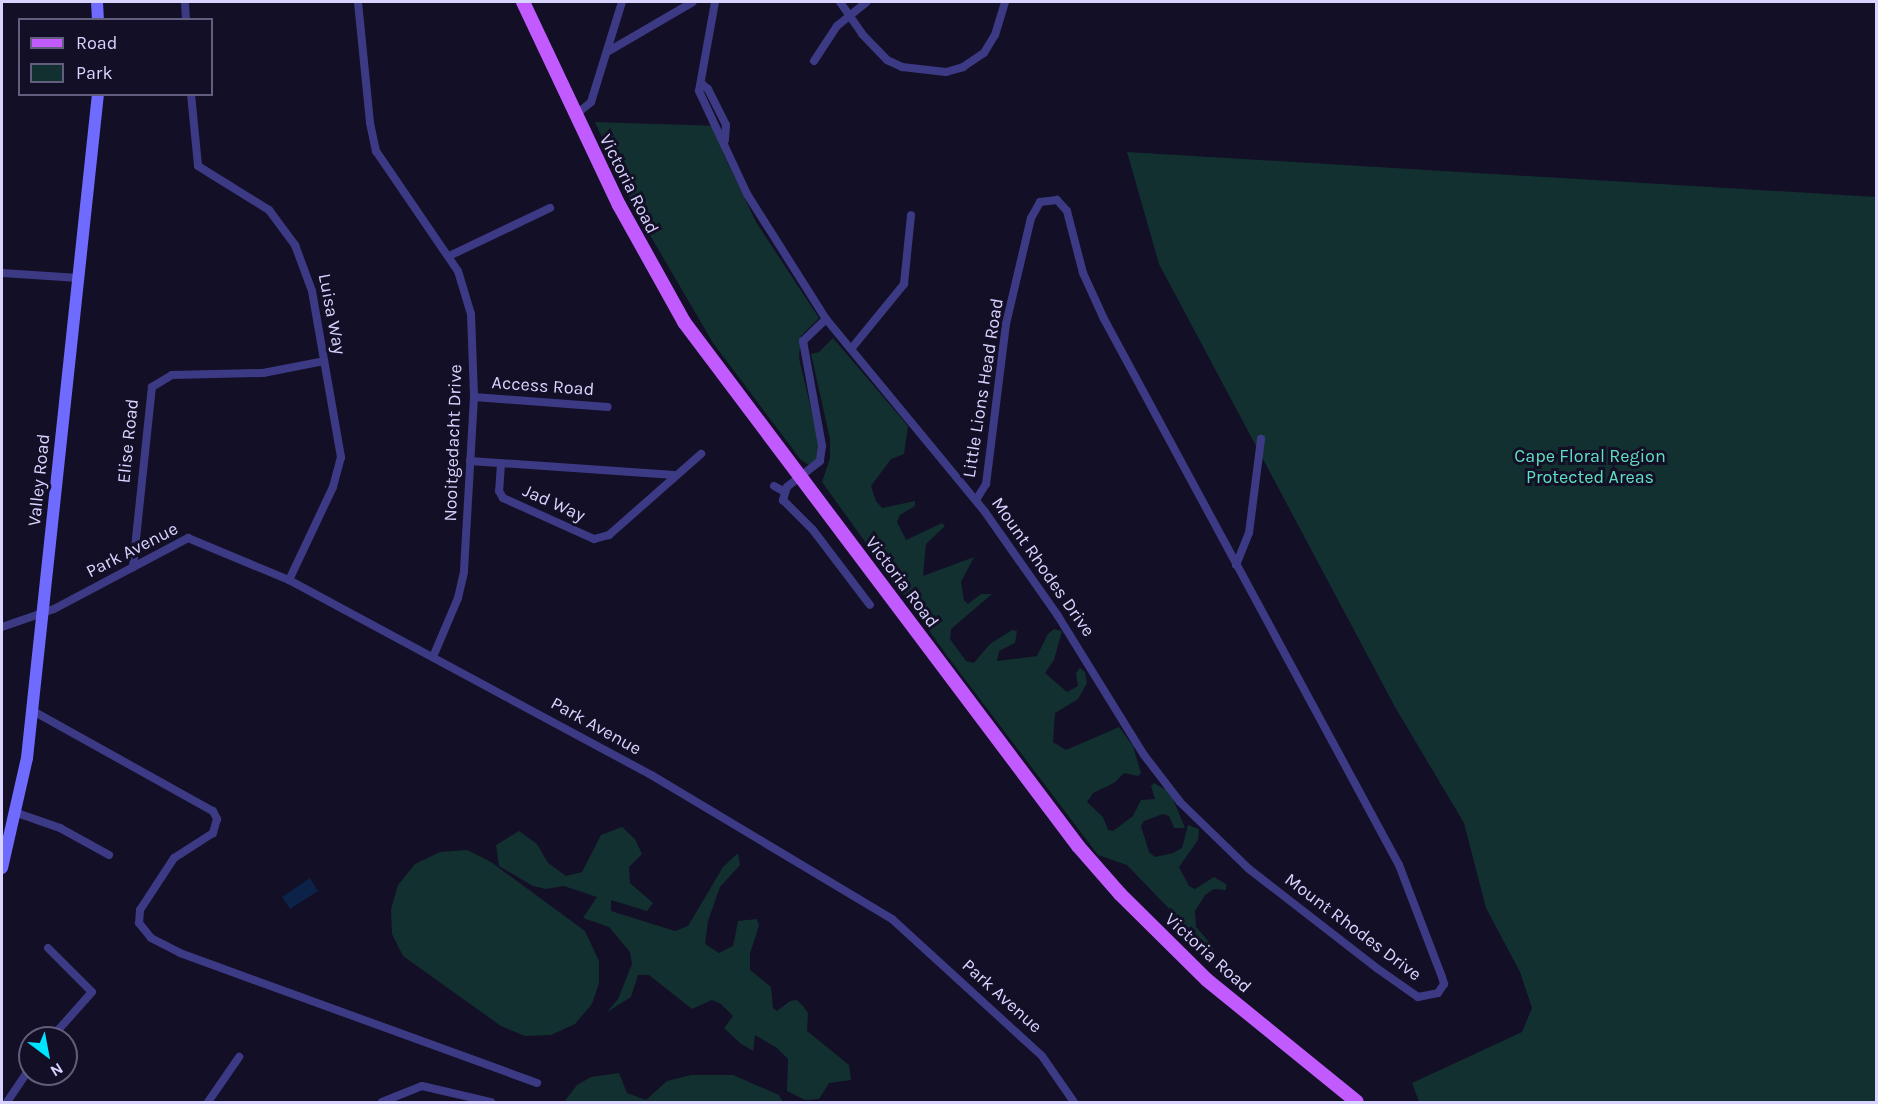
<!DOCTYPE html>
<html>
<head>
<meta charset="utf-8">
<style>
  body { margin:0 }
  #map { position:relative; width:1878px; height:1104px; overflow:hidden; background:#130f26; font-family:Karla,sans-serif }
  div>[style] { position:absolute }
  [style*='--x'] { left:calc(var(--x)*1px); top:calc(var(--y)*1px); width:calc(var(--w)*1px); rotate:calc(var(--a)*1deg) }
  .green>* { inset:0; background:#12302f }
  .water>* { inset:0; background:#0c2248 }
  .street>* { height:8px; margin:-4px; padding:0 4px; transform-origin:4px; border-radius:4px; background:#3d3a85 }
  .secondary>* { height:12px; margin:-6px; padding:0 6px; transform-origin:6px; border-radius:6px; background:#6f6bff }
  .primary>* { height:14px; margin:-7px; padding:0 7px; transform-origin:7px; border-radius:7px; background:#c25bff }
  span { translate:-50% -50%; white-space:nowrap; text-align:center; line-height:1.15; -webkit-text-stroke:6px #130f26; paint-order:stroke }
  .street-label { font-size:18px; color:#d9d4ff }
  .park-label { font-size:18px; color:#5fe0c0 }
  .frame { position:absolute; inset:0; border:3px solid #d9d4ff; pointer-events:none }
  .legend { position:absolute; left:18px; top:18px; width:195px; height:78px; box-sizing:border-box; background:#130f26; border:2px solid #625e7d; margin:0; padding:8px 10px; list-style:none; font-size:18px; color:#d9d4ff }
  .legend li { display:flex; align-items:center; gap:12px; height:30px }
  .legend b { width:30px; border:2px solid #625e7d }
  .north { position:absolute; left:18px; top:1026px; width:60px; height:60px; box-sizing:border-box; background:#130f26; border:2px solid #625e7d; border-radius:50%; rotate:148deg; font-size:16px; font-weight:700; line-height:24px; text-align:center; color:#d9d4ff }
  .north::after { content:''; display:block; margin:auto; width:21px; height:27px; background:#00e5ff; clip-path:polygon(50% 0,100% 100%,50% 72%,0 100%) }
</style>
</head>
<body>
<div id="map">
  <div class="green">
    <i style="clip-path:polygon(595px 122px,720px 126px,723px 153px,756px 222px,819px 318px,801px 336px,799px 358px,819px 443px,818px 458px,809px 465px,801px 460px,713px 343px,633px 206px)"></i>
    <i style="clip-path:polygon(1127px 152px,1876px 197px,1876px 1102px,1419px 1102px,1412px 1083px,1522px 1032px,1532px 1008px,1520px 972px,1486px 908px,1464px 823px,1395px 707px,1159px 264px)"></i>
    <i style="clip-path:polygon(833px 338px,908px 426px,904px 454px,891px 459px,871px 486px,876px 501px,882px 508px,915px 501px,915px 506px,900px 515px,897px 522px,906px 540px,942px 523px,945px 526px,926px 544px,923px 576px,974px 557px,961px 582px,964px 600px,968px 604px,981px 594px,992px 594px,951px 629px,950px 639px,966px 661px,974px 663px,990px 644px,1012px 630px,1017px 631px,1015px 643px,999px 651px,997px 661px,1037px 656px,1048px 634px,1054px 629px,1062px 631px,1054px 660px,1045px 673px,1067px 692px,1078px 686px,1076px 673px,1080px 668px,1085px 672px,1087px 683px,1078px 699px,1055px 713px,1053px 742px,1066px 750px,1119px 727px,1133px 746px,1141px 773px,1138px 776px,1124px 773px,1114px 783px,1093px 793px,1087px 802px,1103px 817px,1108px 830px,1113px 831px,1133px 816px,1141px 800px,1155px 799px,1151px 786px,1154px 783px,1170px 792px,1185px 828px,1174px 828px,1169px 816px,1163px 814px,1144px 821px,1141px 826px,1149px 852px,1155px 857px,1173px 853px,1182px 848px,1188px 825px,1199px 829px,1198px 840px,1179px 867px,1189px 886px,1195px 889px,1214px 877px,1226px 884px,1226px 890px,1214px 889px,1205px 895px,1195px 911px,1196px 927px,1211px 944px,1217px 961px,1198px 947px,1179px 919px,1127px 865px,1098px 855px,948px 657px,822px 482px,830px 458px,830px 439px,811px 354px,819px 352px)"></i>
    <i style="clip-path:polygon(622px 827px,635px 839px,642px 854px,629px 867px,630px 883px,653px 903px,647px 911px,611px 900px,611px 911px,675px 931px,688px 926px,723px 867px,738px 853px,740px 865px,720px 887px,708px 921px,705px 944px,719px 953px,733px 946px,738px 921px,757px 919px,759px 926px,750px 953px,750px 970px,771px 987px,773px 1008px,777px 1011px,790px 1001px,797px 1000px,803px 1006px,808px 1013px,807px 1031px,849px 1065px,851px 1080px,829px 1083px,819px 1099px,805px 1100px,787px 1091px,788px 1059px,777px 1048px,755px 1035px,753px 1051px,740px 1043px,724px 1028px,733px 1016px,721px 1004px,712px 1000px,692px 1009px,649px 975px,638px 975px,631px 997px,607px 1012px,618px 999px,632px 964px,630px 952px,609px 927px,583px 918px,597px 897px,564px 886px,546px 889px,533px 886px,499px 866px,496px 845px,519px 831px,537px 844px,548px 863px,566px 876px,582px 872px,601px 835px)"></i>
    <i style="clip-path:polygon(467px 850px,491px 862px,585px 931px,599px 961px,599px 983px,592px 1004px,575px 1024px,551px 1035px,525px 1036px,501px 1026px,403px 956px,392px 934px,391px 909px,398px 885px,415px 864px,440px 852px)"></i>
    <i style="clip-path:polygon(619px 1073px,627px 1093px,646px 1100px,667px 1081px,691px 1075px,733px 1075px,779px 1095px,783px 1102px,564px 1102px,577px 1085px,591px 1077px)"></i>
  </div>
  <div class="water">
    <i style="clip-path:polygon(310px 878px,318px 891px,290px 909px,282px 897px)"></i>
  </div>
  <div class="street">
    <i style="--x:185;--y:2;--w:18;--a:87"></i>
    <i style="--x:358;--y:2;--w:122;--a:84.3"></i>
    <i style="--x:370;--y:123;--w:29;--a:78"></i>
    <i style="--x:376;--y:151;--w:145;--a:55.7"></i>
    <i style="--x:458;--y:271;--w:45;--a:73.2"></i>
    <i style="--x:471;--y:314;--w:83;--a:87.9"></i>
    <i style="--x:474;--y:397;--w:175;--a:93.3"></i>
    <i style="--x:464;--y:572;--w:27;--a:103"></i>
    <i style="--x:458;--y:598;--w:64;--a:113"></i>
    <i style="--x:715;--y:2;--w:90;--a:100.2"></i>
    <i style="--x:699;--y:91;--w:114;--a:65"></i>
    <i style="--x:747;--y:194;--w:148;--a:57.7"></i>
    <i style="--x:826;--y:319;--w:250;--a:50.5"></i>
    <i style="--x:985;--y:512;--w:127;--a:54.9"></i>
    <i style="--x:1058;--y:616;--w:163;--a:58.3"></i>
    <i style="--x:1144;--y:755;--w:59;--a:52.5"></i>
    <i style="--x:1180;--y:802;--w:96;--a:44.2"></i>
    <i style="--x:1249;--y:869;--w:163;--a:37.8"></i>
    <i style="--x:1378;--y:969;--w:49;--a:35"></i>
    <i style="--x:1418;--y:997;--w:20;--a:-11"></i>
    <i style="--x:1438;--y:993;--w:11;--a:-56"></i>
    <i style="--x:1444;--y:984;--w:7;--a:-106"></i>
    <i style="--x:1442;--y:977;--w:120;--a:-111"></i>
    <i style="--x:1399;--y:865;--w:621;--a:-118.38"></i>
    <i style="--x:1104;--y:319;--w:51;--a:-114.5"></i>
    <i style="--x:1083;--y:273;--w:64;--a:-104.5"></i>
    <i style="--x:1067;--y:211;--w:15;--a:-132"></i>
    <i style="--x:1057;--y:200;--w:17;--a:173"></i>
    <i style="--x:1040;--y:202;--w:18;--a:119"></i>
    <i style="--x:1031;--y:218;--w:109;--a:103.3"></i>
    <i style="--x:1006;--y:324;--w:161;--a:97.1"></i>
    <i style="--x:986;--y:484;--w:19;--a:122"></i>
    <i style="--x:840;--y:2;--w:39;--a:55"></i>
    <i style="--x:862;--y:34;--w:36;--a:46"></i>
    <i style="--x:887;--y:60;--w:17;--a:25"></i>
    <i style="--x:902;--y:67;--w:44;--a:6.5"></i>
    <i style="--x:946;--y:72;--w:18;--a:-16"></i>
    <i style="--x:963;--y:67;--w:25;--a:-34"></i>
    <i style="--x:984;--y:53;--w:21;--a:-59"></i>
    <i style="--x:995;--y:35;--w:34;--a:-73"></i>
    <i style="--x:607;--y:52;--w:99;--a:-30.2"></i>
    <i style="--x:814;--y:61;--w:42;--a:-56.7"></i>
    <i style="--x:837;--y:26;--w:38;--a:-39"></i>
    <i style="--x:701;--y:83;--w:9;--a:41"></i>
    <i style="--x:708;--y:89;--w:40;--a:63.4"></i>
    <i style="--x:726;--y:125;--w:15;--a:94"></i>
    <i style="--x:191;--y:94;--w:72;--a:84.4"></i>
    <i style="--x:198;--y:166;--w:84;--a:31.8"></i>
    <i style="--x:269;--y:210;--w:44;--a:53.4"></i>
    <i style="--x:295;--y:245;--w:49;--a:69.7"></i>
    <i style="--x:312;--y:291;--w:169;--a:80.1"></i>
    <i style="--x:341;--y:457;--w:31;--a:105"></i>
    <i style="--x:333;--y:487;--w:103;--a:115.3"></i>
    <i style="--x:574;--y:116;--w:22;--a:-39"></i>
    <i style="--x:591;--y:102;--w:105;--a:-72.8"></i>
    <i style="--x:449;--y:256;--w:112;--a:-25.4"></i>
    <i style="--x:2;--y:273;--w:77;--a:3.7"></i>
    <i style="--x:826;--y:319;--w:32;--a:136"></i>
    <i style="--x:803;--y:341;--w:107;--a:79.7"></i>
    <i style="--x:822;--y:446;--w:15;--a:98"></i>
    <i style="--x:820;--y:461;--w:42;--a:141.8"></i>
    <i style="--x:787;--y:487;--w:14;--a:107"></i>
    <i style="--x:783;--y:500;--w:42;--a:45"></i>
    <i style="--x:813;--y:530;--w:94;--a:52.8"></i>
    <i style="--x:851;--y:349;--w:84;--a:-50.8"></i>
    <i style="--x:904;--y:284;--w:69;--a:-84.2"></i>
    <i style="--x:474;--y:397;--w:134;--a:4.3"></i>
    <i style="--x:470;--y:461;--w:205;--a:3.9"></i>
    <i style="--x:501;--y:464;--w:27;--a:94"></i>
    <i style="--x:499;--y:491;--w:8;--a:60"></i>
    <i style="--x:503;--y:498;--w:100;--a:24.3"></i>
    <i style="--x:594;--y:539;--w:16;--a:-15"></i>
    <i style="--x:609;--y:535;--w:123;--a:-41.4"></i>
    <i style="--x:774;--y:486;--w:10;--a:29"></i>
    <i style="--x:1236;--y:565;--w:35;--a:-68"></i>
    <i style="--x:1249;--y:533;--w:95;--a:-82.7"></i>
    <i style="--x:133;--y:567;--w:181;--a:-84"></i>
    <i style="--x:152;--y:387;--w:23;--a:-31"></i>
    <i style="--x:172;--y:375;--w:91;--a:-1.3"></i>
    <i style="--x:263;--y:373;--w:62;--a:-11.1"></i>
    <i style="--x:2;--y:627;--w:55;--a:-19.1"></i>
    <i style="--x:54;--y:609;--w:152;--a:-27.9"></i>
    <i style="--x:188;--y:538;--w:109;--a:22.6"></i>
    <i style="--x:289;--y:580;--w:413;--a:28.3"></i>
    <i style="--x:653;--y:776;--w:279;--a:30.9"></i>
    <i style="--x:892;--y:919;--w:203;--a:42.4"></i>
    <i style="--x:1042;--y:1056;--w:56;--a:55.2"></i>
    <i style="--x:33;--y:711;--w:206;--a:29.1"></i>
    <i style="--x:213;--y:811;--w:9;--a:63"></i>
    <i style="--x:217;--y:819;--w:15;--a:106"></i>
    <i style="--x:213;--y:833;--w:46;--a:147.3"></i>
    <i style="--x:174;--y:858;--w:62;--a:123.2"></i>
    <i style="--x:140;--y:910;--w:13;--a:94"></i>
    <i style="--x:139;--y:923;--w:19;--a:51"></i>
    <i style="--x:151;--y:938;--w:33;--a:27"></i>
    <i style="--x:180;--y:953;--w:380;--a:20"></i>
    <i style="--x:17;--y:813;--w:46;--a:19.2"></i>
    <i style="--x:60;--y:828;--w:56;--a:28.9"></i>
    <i style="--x:48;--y:948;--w:62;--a:45"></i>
    <i style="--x:92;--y:992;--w:62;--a:131.7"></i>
    <i style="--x:7;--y:1102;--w:41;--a:-55.9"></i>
    <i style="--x:208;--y:1102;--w:55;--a:-55.4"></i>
    <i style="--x:382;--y:1102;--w:43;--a:-21.8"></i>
    <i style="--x:422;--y:1086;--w:71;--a:13.1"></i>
  </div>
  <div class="secondary">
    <i style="--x:97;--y:2;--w:18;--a:87"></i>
    <i style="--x:2;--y:868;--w:113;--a:-77.2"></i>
    <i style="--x:27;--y:758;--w:668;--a:-83.9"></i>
  </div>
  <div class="primary">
    <i style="--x:523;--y:2;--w:225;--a:64.7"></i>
    <i style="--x:619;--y:205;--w:134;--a:60.9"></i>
    <i style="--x:684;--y:322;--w:656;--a:53.06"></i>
    <i style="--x:1078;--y:846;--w:64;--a:48.8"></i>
    <i style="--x:1120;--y:894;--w:122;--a:44.7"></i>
    <i style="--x:1207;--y:980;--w:193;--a:39.1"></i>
  </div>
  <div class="street-label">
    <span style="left:629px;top:184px;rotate:63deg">Victoria Road</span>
    <span style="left:332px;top:314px;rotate:79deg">Luisa Way</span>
    <span style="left:543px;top:386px;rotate:4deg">Access Road</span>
    <span style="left:983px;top:388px;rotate:-81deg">Little Lions Head Road</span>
    <span style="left:128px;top:441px;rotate:-84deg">Elise Road</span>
    <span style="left:453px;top:443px;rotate:-88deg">Nooitgedacht Drive</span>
    <span style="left:39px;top:480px;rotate:-84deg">Valley Road</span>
    <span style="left:554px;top:503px;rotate:24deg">Jad Way</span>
    <span style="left:132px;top:550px;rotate:-27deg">Park Avenue</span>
    <span style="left:1043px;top:567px;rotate:55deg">Mount Rhodes Drive</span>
    <span style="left:902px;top:582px;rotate:53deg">Victoria Road</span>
    <span style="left:596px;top:726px;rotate:29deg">Park Avenue</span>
    <span style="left:1353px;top:927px;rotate:37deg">Mount Rhodes Drive</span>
    <span style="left:1208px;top:953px;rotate:42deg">Victoria Road</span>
    <span style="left:1002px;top:996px;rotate:42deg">Park Avenue</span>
  </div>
  <div class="park-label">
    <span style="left:1590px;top:467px">Cape Floral Region<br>Protected Areas</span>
  </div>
  <div class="frame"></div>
  <ul class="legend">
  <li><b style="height:8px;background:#c25bff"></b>Road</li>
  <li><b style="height:16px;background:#12302f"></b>Park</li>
  </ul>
  <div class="north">N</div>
</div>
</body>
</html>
